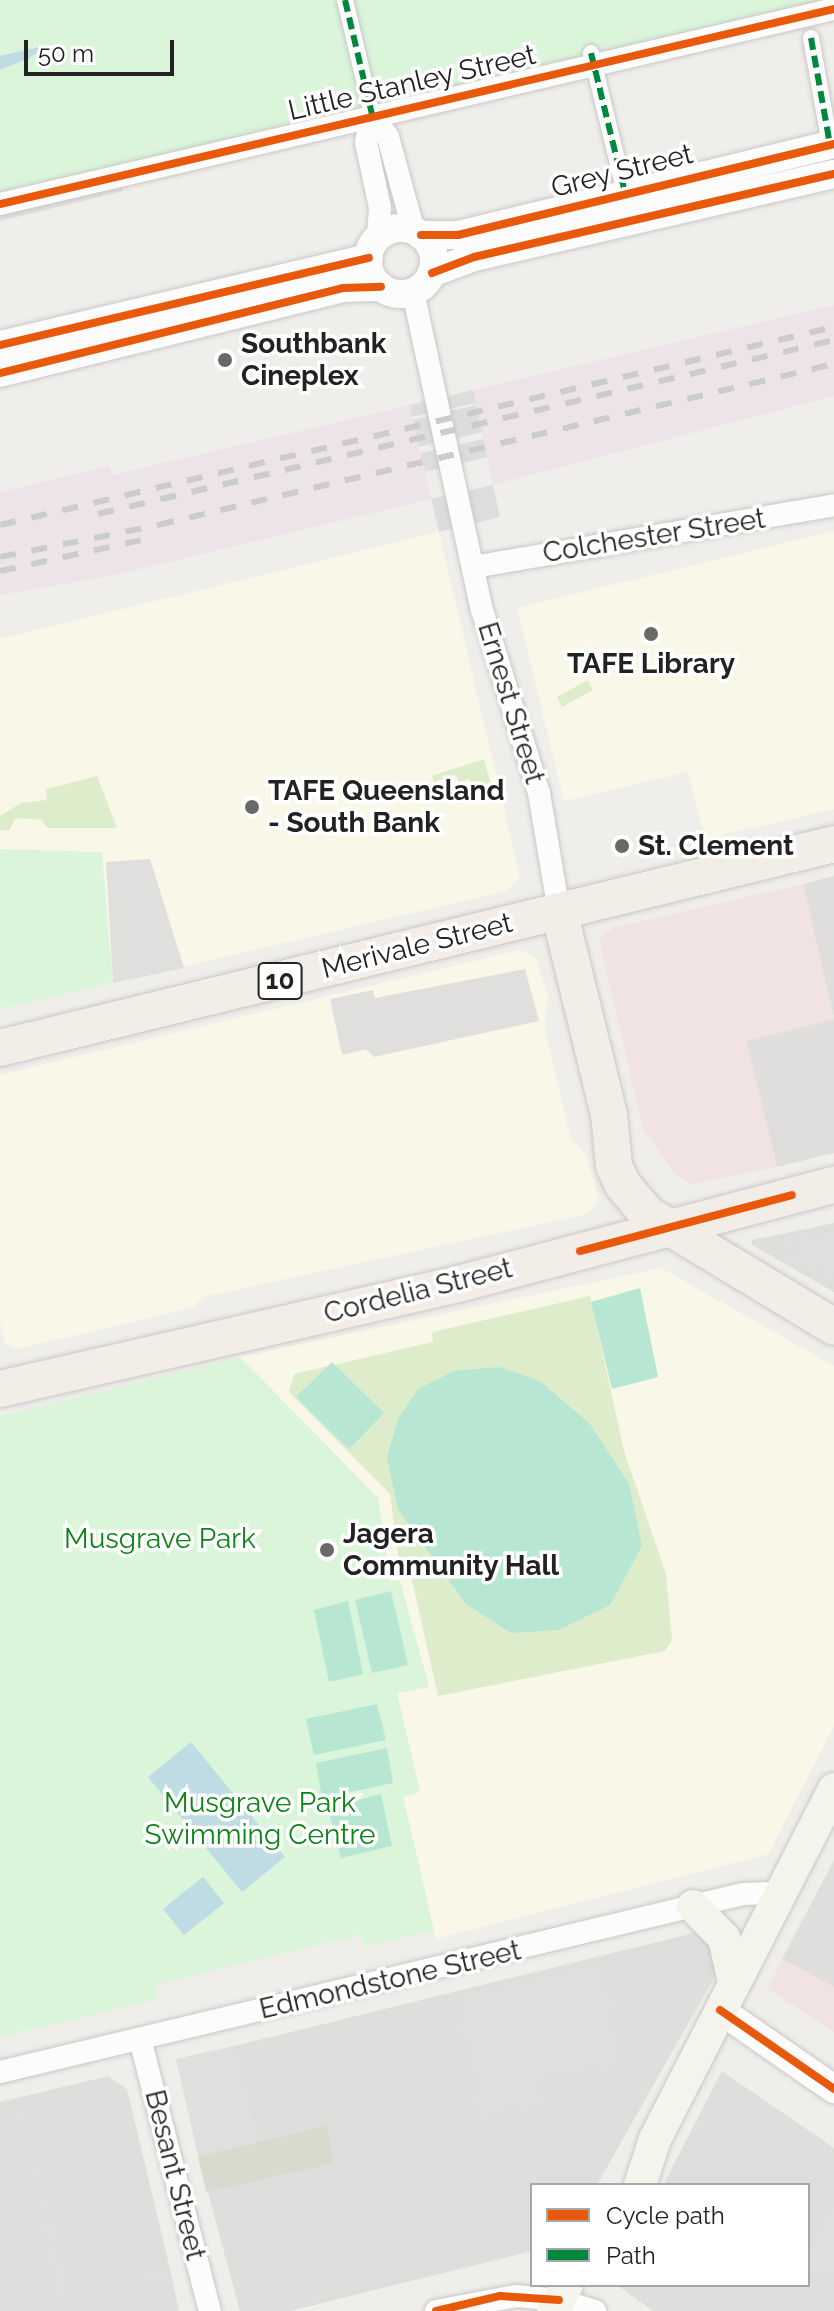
<!DOCTYPE html>
<html>
<head>
<meta charset="utf-8">
<style>
  body { margin:0 }
  #map { position:relative; width:834px; height:2311px; overflow:hidden; background:#f0eeeb; font-family:Raleway,sans-serif }
  div>[style] { position:absolute }
  [style*='--x'] { left:calc(var(--x)*1px); top:calc(var(--y)*1px); width:calc(var(--w)*1px); rotate:calc(var(--a)*1deg) }
  .residential>* { inset:0; background:#dfdedc }
  .commercial>* { inset:0; background:#f1e3e1 }
  .industrial>* { inset:0; background:#ede4e9 }
  .education>* { inset:0; background:#f8f7e8 }
  .religious>* { inset:0; background:#dededc }
  .construction>* { inset:0; background:#d9d9cd }
  .grass>* { inset:0; background:#ddeccb }
  .park>* { inset:0; background:#daf5da }
  .pitch>* { inset:0; background:#b7e6d2 }
  .parking>* { inset:0; background:#e0dfde }
  .water>* { inset:0; background:#bfdbe3 }
  .pier>* { inset:0; background:#dedddd }
  .roads { filter:drop-shadow(0 0 2px #c9c8c7) drop-shadow(0 0 2px #c9c8c7) }
  .pedestrian>* { height:16px; margin:-8px; padding:0 8px; transform-origin:8px; border-radius:8px; background:#fdfcfc }
  .minor>* { height:22px; margin:-11px; padding:0 11px; transform-origin:11px; border-radius:11px; background:#fdfcfc }
  .tertiary>* { height:28px; margin:-14px; padding:0 14px; transform-origin:14px; border-radius:14px; background:#fdfcfc }
  .tertiary>.ring { margin:-14px; padding:0; box-sizing:content-box; background:none; border:28px solid #fdfcfc; border-radius:50% }
  .secondary>* { height:32px; margin:-16px; padding:0 16px; transform-origin:16px; border-radius:16px; background:#f4f4ed }
  .primary>* { height:36px; margin:-18px; padding:0 18px; transform-origin:18px; border-radius:18px; background:#f3ede7 }
  .rail>* { height:6px; margin-top:-3px; transform-origin:0; background:repeating-linear-gradient(90deg,#ccc 0 16px,transparent 0 32px) }
  .quiet>* { height:6px; margin-top:-3px; transform-origin:0; background:repeating-linear-gradient(90deg,#00873e 0 12px,transparent 0 18px) }
  .cycleway>* { height:8px; margin:-4px; padding:0 4px; transform-origin:4px; border-radius:4px; background:#e8590c }
  .dots>* { width:22px; height:22px; translate:-50% -50%; box-sizing:border-box; border:4px solid #fff; border-radius:50% }
  span { translate:-50% -50%; white-space:nowrap; text-align:center; line-height:1.15; -webkit-text-stroke:7px #fff; paint-order:stroke }
  .shield-label span { padding:2px 6px; background:#fff; border:2px solid; border-radius:6px; -webkit-text-stroke-width:0 }
  .shield-label { font-size:26px; color:#222; font-weight:700 }
  .street-label { font-size:28px; color:#222 }
  .poi-label { font-size:28px; color:#222; font-weight:700 }
  .left { translate:0 -50%; text-align:left }
  .park-label { font-size:28px; color:#0c8416 }
  .legend { position:absolute; left:530px; top:2183px; width:280px; height:104px; box-sizing:border-box; background:#fff; border:2px solid #a7a7a7; margin:0; padding:10px 14px; list-style:none; font-size:24px; color:#222 }
  .legend li { display:flex; align-items:center; gap:16px; height:40px }
  .legend b { width:40px; border:2px solid #a7a7a7 }
  .scale { position:absolute; left:24px; top:40px; width:150px; height:36px; box-sizing:border-box; border:4px solid #222; border-top:0; padding-left:10px; font-size:24px; line-height:28px; white-space:nowrap; color:#222; -webkit-text-stroke:6px #fff; paint-order:stroke }
</style>
</head>
<body>
<div id="map">
  <div class="residential">
    <i style="clip-path:polygon(834px 876px,834px 1153px,777px 1167px,746px 1041px,834px 1019px,803px 884px)"></i>
    <i style="clip-path:polygon(834px 1860px,834px 1987px,782px 1959px)"></i>
    <i style="clip-path:polygon(706px 1930px,723px 1962px,597px 2185px,532px 2185px,532px 2251px,290px 2311px,240px 2311px,198px 2156px,256px 2142px,234px 2046px)"></i>
    <i style="clip-path:polygon(722px 2071px,834px 2148px,834px 2311px,653px 2311px,617px 2285px,808px 2285px,808px 2185px,663px 2185px)"></i>
    <i style="clip-path:polygon(17px 2098px,65px 2298px,171px 2273px,179px 2311px,0 2311px,0 2102px)"></i>
  </div>
  <div class="commercial">
    <i style="clip-path:polygon(803px 884px,834px 1019px,746px 1041px,777px 1167px,692px 1184px,676px 1175px,643px 1129px,599px 940px,612px 928px)"></i>
    <i style="clip-path:polygon(782px 1959px,834px 1987px,834px 2032px,767px 1989px)"></i>
  </div>
  <div class="industrial">
    <i style="clip-path:polygon(834px 305px,834px 396px,493px 485px,473px 390px)"></i>
    <i style="clip-path:polygon(410px 405px,431px 499px,111px 576px,0 595px,0 492px,109px 466px,112px 475px)"></i>
  </div>
  <div class="education">
    <i style="clip-path:polygon(834px 531px,834px 809px,705px 839px,688px 772px,564px 801px,517px 608px)"></i>
    <i style="clip-path:polygon(439px 532px,520px 877px,507px 891px,0 1009px,0 639px)"></i>
    <i style="clip-path:polygon(520px 950px,536px 957px,548px 997px,544px 1024px,570px 1137px,586px 1155px,599px 1198px,588px 1214px,202px 1297px,192px 1308px,17px 1349px,5px 1343px,0 1322px,0 1075px)"></i>
    <i style="clip-path:polygon(661px 1268px,834px 1366px,834px 1726px,768px 1854px,436px 1939px,403px 1796px,420px 1791px,397px 1693px,429px 1687px,399px 1580px,390px 1582px,378px 1498px,240px 1357px)"></i>
  </div>
  <div class="religious">
    <i style="clip-path:polygon(834px 1223px,834px 1292px,752px 1245px,752px 1240px)"></i>
    <i style="clip-path:polygon(108px 2076px,127px 2089px,171px 2273px,65px 2299px,17px 2098px)"></i>
  </div>
  <div class="construction">
    <i style="clip-path:polygon(326px 2126px,334px 2163px,206px 2192px,198px 2156px)"></i>
  </div>
  <div class="grass">
    <i style="clip-path:polygon(588px 680px,593px 690px,562px 707px,557px 697px)"></i>
    <i style="clip-path:polygon(484px 759px,492px 789px,471px 789px,469px 779px,459px 782px,456px 775px,434px 782px,432px 776px)"></i>
    <i style="clip-path:polygon(97px 776px,117px 828px,48px 828px,41px 820px,16px 818px,9px 831px,0 830px,0 816px,21px 803px,47px 800px,46px 789px)"></i>
    <i style="clip-path:polygon(590px 1296px,624px 1451px,666px 1574px,672px 1640px,665px 1651px,438px 1696px,409px 1567px,400px 1569px,390px 1494px,289px 1392px,294px 1374px,433px 1342px,432px 1332px)"></i>
  </div>
  <div class="park">
    <i style="clip-path:polygon(0 0,834px 0,0 204px)"></i>
    <i style="clip-path:polygon(0 849px,102px 852px,113px 983px,0 1009px)"></i>
    <i style="clip-path:polygon(240px 1357px,378px 1498px,390px 1581px,400px 1580px,429px 1687px,397px 1693px,420px 1792px,403px 1797px,434px 1930px,365px 1947px,361px 1935px,238px 1964px,156px 1985px,159px 1999px,0 2037px,0 1416px)"></i>
  </div>
  <div class="pitch">
    <i style="clip-path:polygon(640px 1288px,658px 1377px,612px 1389px,591px 1302px)"></i>
    <i style="clip-path:polygon(332px 1362px,384px 1413px,349px 1449px,296px 1397px)"></i>
    <i style="clip-path:polygon(499px 1367px,540px 1381px,590px 1424px,629px 1484px,642px 1546px,610px 1605px,558px 1630px,511px 1633px,466px 1604px,398px 1509px,387px 1457px,398px 1419px,418px 1389px,454px 1371px)"></i>
    <i style="clip-path:polygon(391px 1591px,408px 1665px,372px 1673px,355px 1600px)"></i>
    <i style="clip-path:polygon(348px 1601px,363px 1674px,329px 1682px,314px 1610px)"></i>
    <i style="clip-path:polygon(377px 1704px,386px 1740px,314px 1755px,306px 1719px)"></i>
    <i style="clip-path:polygon(387px 1748px,393px 1783px,322px 1798px,316px 1763px)"></i>
    <i style="clip-path:polygon(381px 1794px,392px 1846px,341px 1858px,328px 1808px)"></i>
  </div>
  <div class="parking">
    <i style="clip-path:polygon(122px 186px,123px 191px,0 221px,0 215px)"></i>
    <i style="clip-path:polygon(150px 859px,184px 968px,113px 983px,106px 862px)"></i>
    <i style="clip-path:polygon(525px 969px,539px 1021px,374px 1057px,366px 1049px,342px 1055px,330px 999px,373px 990px,375px 998px)"></i>
    <i style="clip-path:polygon(834px 1232px,834px 1276px,797px 1259px,802px 1250px,790px 1251px,789px 1246px,804px 1239px)"></i>
    <i style="clip-path:polygon(600px 1963px,622px 2061px,534px 2081px,538px 2102px,482px 2115px,456px 1996px)"></i>
    <i style="clip-path:polygon(234px 2046px,256px 2143px,198px 2156px,176px 2059px)"></i>
    <i style="clip-path:polygon(834px 2203px,834px 2273px,832px 2278px,808px 2265px,808px 2252px)"></i>
  </div>
  <div class="water">
    <i style="clip-path:polygon(48px 45px,29px 58px,0 70px,0 56px)"></i>
    <i style="clip-path:polygon(191px 1742px,285px 1857px,242px 1892px,148px 1777px)"></i>
    <i style="clip-path:polygon(203px 1877px,224px 1903px,184px 1935px,163px 1909px)"></i>
  </div>
  <div class="pier">
    <i style="clip-path:polygon(473px 390px,476px 403px,412px 417px,410px 405px)"></i>
    <i style="clip-path:polygon(476px 405px,482px 432px,419px 447px,413px 420px)"></i>
    <i style="clip-path:polygon(483px 439px,487px 457px,425px 472px,421px 453px)"></i>
    <i style="clip-path:polygon(493px 485px,500px 517px,439px 532px,431px 499px)"></i>
  </div>
  <div class="roads">
    <div class="pedestrian">
      <i style="--x:345;--y:0;--w:117;--a:76.7"></i>
      <i style="--x:811;--y:38;--w:109;--a:79.9"></i>
      <i style="--x:591;--y:53;--w:144;--a:76.3"></i>
    </div>
    <div class="minor">
      <i style="--x:372;--y:114;--w:29;--a:102"></i>
      <i style="--x:366;--y:142;--w:67;--a:78"></i>
      <i style="--x:380;--y:208;--w:31;--a:94"></i>
      <i style="--x:372;--y:114;--w:28;--a:55"></i>
      <i style="--x:388;--y:137;--w:98;--a:74.7"></i>
      <i style="--x:0;--y:204;--w:856;--a:-13.16"></i>
      <i style="--x:413;--y:292;--w:325;--a:77.8"></i>
      <i style="--x:482;--y:610;--w:192;--a:72.7"></i>
      <i style="--x:539;--y:793;--w:120;--a:80.4"></i>
      <i style="--x:473;--y:567;--w:366;--a:-9.7"></i>
      <i style="--x:140;--y:2039;--w:281;--a:75.6"></i>
      <i style="--x:0;--y:2072;--w:764;--a:-13.47"></i>
      <i style="--x:743;--y:1894;--w:37;--a:-2"></i>
      <i style="--x:436;--y:2311;--w:81;--a:-10.6"></i>
      <i style="--x:516;--y:2296;--w:43;--a:5.3"></i>
      <i style="--x:559;--y:2300;--w:38;--a:17"></i>
    </div>
    <div class="tertiary">
      <i class="ring" style="left:368px;top:228px;width:38px;height:38px"></i>
      <i style="--x:421;--y:235;--w:37;--a:0"></i>
      <i style="--x:458;--y:235;--w:387;--a:-13.6"></i>
      <i style="--x:432;--y:273;--w:45;--a:-20.9"></i>
      <i style="--x:474;--y:257;--w:369;--a:-13"></i>
      <i style="--x:0;--y:345;--w:379;--a:-13.3"></i>
      <i style="--x:0;--y:373;--w:353;--a:-13.9"></i>
      <i style="--x:343;--y:288;--w:38;--a:-2"></i>
      <i style="--x:720;--y:2010;--w:139;--a:34.7"></i>
    </div>
    <div class="secondary">
      <i style="--x:693;--y:1906;--w:45;--a:45.9"></i>
      <i style="--x:724;--y:1938;--w:45;--a:77.2"></i>
      <i style="--x:640;--y:2185;--w:48;--a:-71.9"></i>
      <i style="--x:655;--y:2139;--w:393;--a:-62.9"></i>
      <i style="--x:553;--y:2311;--w:30;--a:-62"></i>
    </div>
    <div class="primary">
      <i style="--x:559;--y:911;--w:209;--a:76.2"></i>
      <i style="--x:609;--y:1114;--w:52;--a:84.5"></i>
      <i style="--x:614;--y:1166;--w:21;--a:65"></i>
      <i style="--x:623;--y:1185;--w:38;--a:50"></i>
      <i style="--x:647;--y:1214;--w:218;--a:31.1"></i>
      <i style="--x:0;--y:1048;--w:859;--a:-13.74"></i>
      <i style="--x:0;--y:1389;--w:470;--a:-12.9"></i>
      <i style="--x:458;--y:1284;--w:389;--a:-14.8"></i>
    </div>
  </div>
  <div class="rail">
    <i style="--x:98;--y:514;--w:756;--a:-13.3"></i>
    <i style="--x:0;--y:525;--w:857;--a:-13.36"></i>
    <i style="--x:0;--y:557;--w:161;--a:-11.4"></i>
    <i style="--x:158;--y:525;--w:695;--a:-13.4"></i>
    <i style="--x:0;--y:571;--w:144;--a:-12.4"></i>
  </div>
  <div class="quiet">
    <i style="--x:345;--y:0;--w:117;--a:76.7"></i>
    <i style="--x:811;--y:38;--w:109;--a:79.9"></i>
    <i style="--x:591;--y:53;--w:144;--a:76.3"></i>
  </div>
  <div class="cycleway">
    <i style="--x:0;--y:204;--w:856;--a:-13.16"></i>
    <i style="--x:421;--y:235;--w:37;--a:0"></i>
    <i style="--x:458;--y:235;--w:387;--a:-13.6"></i>
    <i style="--x:432;--y:273;--w:45;--a:-20.9"></i>
    <i style="--x:474;--y:257;--w:369;--a:-13"></i>
    <i style="--x:0;--y:345;--w:379;--a:-13.3"></i>
    <i style="--x:0;--y:373;--w:353;--a:-13.9"></i>
    <i style="--x:343;--y:288;--w:38;--a:-2"></i>
    <i style="--x:580;--y:1251;--w:219;--a:-14.8"></i>
    <i style="--x:720;--y:2010;--w:139;--a:34.7"></i>
    <i style="--x:436;--y:2311;--w:66;--a:-13.2"></i>
    <i style="--x:500;--y:2296;--w:59;--a:3.9"></i>
  </div>
  <div class="dots">
    <i style="left:225px;top:360px;background:#6a6968"></i>
    <i style="left:651px;top:634px;background:#6a6968"></i>
    <i style="left:252px;top:807px;background:#6a6968"></i>
    <i style="left:622px;top:846px;background:#6a6968"></i>
    <i style="left:327px;top:1550px;background:#6a6968"></i>
  </div>
  <div class="shield-label">
    <span style="left:280px;top:981px">10</span>
  </div>
  <div class="street-label">
    <span style="left:412px;top:83px;rotate:-13deg">Little Stanley Street</span>
    <span style="left:622px;top:171px;rotate:-14deg">Grey Street</span>
    <span style="left:654px;top:536px;rotate:-9deg">Colchester Street</span>
    <span style="left:511px;top:703px;rotate:73deg">Ernest Street</span>
    <span style="left:417px;top:946px;rotate:-14deg">Merivale Street</span>
    <span style="left:418px;top:1291px;rotate:-14deg">Cordelia Street</span>
    <span style="left:390px;top:1980px;rotate:-13deg">Edmondstone Street</span>
    <span style="left:175px;top:2175px;rotate:76deg">Besant Street</span>
  </div>
  <div class="poi-label">
    <span class="left" style="left:241px;top:360px">Southbank<br>Cineplex</span>
    <span style="left:651px;top:664px">TAFE Library</span>
    <span class="left" style="left:268px;top:807px">TAFE Queensland<br>- South Bank</span>
    <span class="left" style="left:638px;top:846px">St. Clement</span>
    <span class="left" style="left:343px;top:1550px">Jagera<br>Community Hall</span>
  </div>
  <div class="park-label">
    <span style="left:160px;top:1539px">Musgrave Park</span>
    <span style="left:260px;top:1819px">Musgrave Park<br>Swimming Centre</span>
  </div>
  <ul class="legend">
  <li><b style="height:10px;background:#e8590c"></b>Cycle path</li>
  <li><b style="height:10px;background:#00873e"></b>Path</li>
  </ul>
  <div class="scale">50 m</div>
</div>
</body>
</html>
